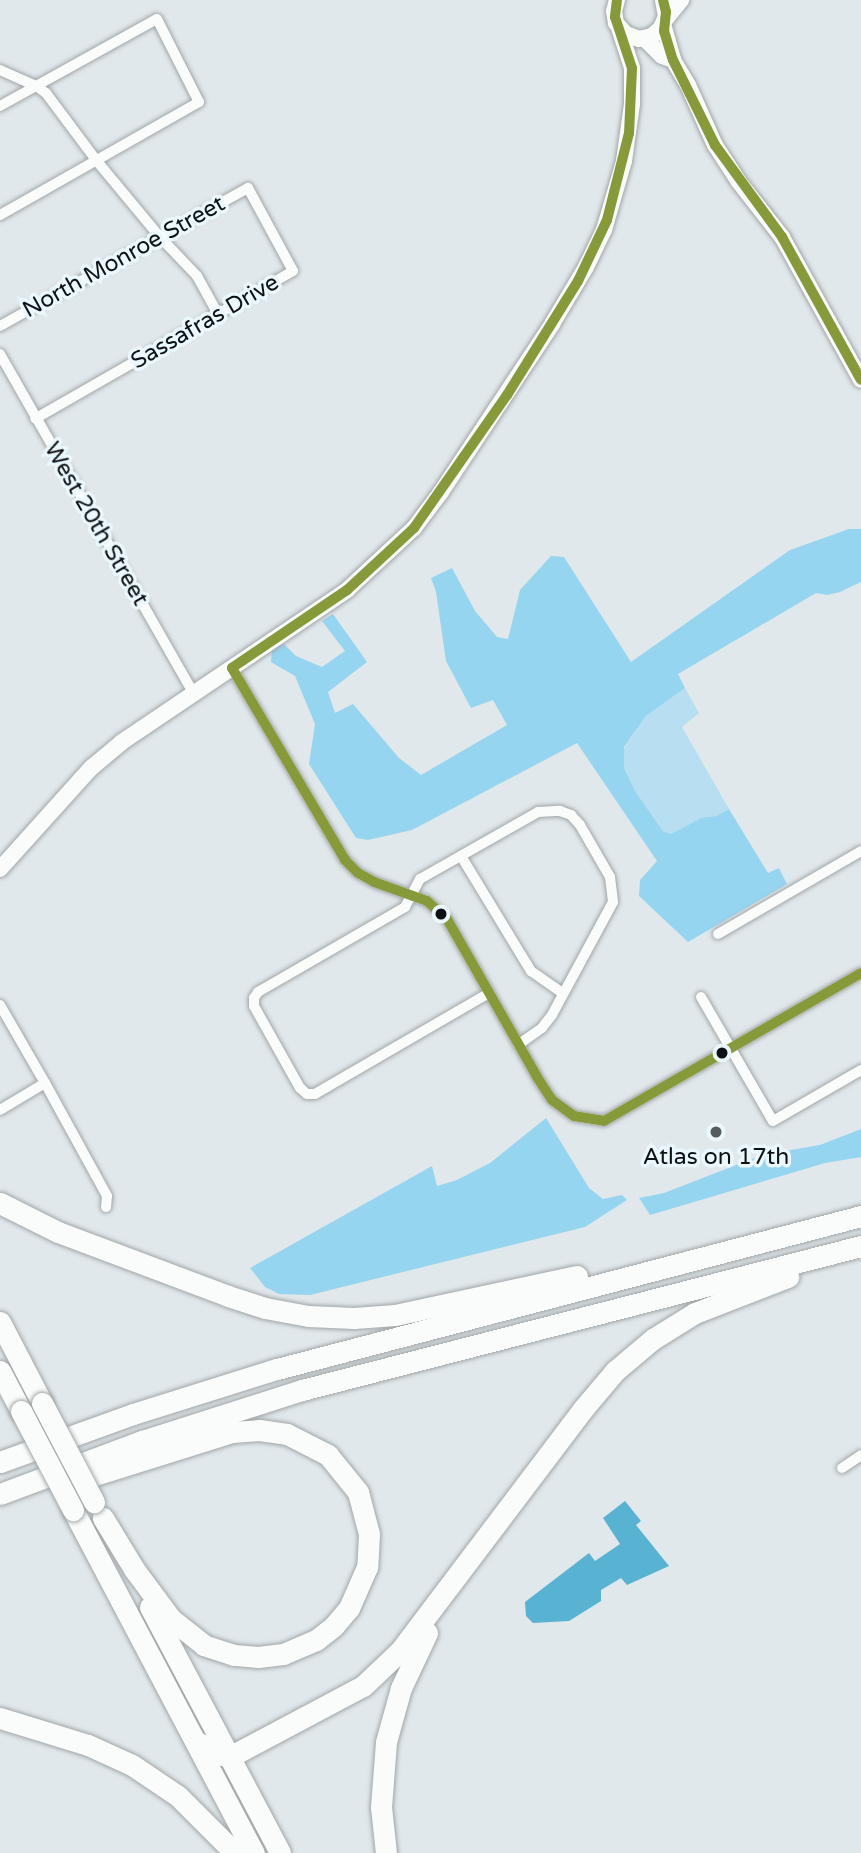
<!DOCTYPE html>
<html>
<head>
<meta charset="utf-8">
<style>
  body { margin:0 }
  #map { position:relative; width:861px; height:1853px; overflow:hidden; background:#e1e8eb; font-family:"Varela Round",sans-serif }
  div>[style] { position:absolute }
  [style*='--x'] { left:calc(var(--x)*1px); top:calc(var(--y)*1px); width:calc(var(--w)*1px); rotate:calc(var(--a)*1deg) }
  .green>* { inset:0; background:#b8dff1 }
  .forest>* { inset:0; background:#95d5f0 }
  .water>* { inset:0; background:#58b2d2 }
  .roads { filter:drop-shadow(0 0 2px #a1a6a8) drop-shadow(0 0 2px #a1a6a8) }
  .street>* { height:10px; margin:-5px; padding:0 5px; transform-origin:5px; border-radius:5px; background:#fafcfc }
  .secondary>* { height:16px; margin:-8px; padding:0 8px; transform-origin:8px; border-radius:8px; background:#fafcfc }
  .highway>* { height:21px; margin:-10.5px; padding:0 10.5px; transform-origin:10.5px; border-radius:10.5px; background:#fafcfc }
  .bridges { filter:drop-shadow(0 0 2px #a1a6a8) drop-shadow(0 0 2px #a1a6a8) }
  .highway-bridge>* { height:21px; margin:-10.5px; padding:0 10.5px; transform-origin:10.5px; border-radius:10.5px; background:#fafcfc }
  .bus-1>* { height:10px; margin:-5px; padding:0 5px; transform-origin:5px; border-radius:5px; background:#869a3a }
  .dots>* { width:19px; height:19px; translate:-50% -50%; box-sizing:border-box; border:4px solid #eaf7fd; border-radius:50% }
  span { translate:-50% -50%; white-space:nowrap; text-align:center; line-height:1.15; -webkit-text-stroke:7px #eaf7fd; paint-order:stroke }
  .street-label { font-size:23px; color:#0d1113 }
  .poi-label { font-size:23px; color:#0d1113 }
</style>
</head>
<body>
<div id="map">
  <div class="green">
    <i style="clip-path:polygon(685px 688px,699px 713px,682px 727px,729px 809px,716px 816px,701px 818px,671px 834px,663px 831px,635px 791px,624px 768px,624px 748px,646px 716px)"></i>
  </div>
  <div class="forest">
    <i style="clip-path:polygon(849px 529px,861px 529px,861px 582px,840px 592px,827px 595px,816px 593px,678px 674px,685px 688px,646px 716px,624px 747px,624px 768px,635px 791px,663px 831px,671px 834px,701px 818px,716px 816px,729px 809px,768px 873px,779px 868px,787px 884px,688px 942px,639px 896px,640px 880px,657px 861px,577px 743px,412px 830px,368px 840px,356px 838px,309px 764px,315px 724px,295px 676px,271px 662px,272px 649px,284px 644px,296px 656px,322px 667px,345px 651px,322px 621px,333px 614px,367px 662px,328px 692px,335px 713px,353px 704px,399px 758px,421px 775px,507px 725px,493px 700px,471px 708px,446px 661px,436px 592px,431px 578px,452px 568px,475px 611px,497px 637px,508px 639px,520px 590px,551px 556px,564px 557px,631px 662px,790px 550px)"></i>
    <i style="clip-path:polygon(546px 1118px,589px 1188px,603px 1199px,622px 1195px,627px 1200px,585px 1227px,310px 1295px,279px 1294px,265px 1287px,250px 1268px,432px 1166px,437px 1186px,457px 1180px,490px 1163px)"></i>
    <i style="clip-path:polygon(861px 1129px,861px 1157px,825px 1163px,650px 1215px,639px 1198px,664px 1193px,762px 1155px,820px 1145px)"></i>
  </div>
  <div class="water">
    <i style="clip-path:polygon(625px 1501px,641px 1521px,636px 1525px,669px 1566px,627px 1585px,621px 1578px,601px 1590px,601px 1601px,569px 1621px,533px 1623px,526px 1616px,525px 1602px,589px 1553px,595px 1561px,620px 1544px,603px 1518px)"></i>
  </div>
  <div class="roads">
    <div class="street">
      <i style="--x:0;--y:70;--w:39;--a:24"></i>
      <i style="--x:36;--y:86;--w:12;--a:35"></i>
      <i style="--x:46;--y:93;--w:84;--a:53.3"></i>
      <i style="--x:96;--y:160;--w:100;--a:50.3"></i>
      <i style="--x:160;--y:237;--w:54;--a:46.5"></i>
      <i style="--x:197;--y:276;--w:43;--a:61.1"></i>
      <i style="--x:0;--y:106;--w:179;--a:-29"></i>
      <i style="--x:157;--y:19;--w:93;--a:63.2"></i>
      <i style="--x:199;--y:102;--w:229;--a:150.4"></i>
      <i style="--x:0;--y:326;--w:284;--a:-29.1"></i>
      <i style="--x:248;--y:188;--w:94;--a:61.5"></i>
      <i style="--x:293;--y:271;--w:297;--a:150.2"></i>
      <i style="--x:0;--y:354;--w:389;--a:60.3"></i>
      <i style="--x:232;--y:668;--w:223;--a:59.5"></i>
      <i style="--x:345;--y:860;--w:18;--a:45"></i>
      <i style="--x:358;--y:873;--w:18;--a:29"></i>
      <i style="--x:374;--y:882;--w:56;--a:19.7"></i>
      <i style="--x:427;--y:901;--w:27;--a:42"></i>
      <i style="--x:447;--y:919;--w:182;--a:60.3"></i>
      <i style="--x:537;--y:1077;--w:27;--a:57"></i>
      <i style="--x:552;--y:1100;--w:27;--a:36"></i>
      <i style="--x:574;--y:1116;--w:30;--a:9"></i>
      <i style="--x:604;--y:1121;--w:297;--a:-29.9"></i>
      <i style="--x:461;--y:856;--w:135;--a:58.7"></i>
      <i style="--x:531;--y:971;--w:39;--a:35"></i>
      <i style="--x:718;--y:934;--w:165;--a:-30.1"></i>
      <i style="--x:489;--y:993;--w:201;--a:149.9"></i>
      <i style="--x:315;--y:1094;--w:8;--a:180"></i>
      <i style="--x:307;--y:1094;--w:9;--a:-139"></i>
      <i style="--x:300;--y:1088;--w:94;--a:-119.3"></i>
      <i style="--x:254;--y:1006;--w:8;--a:-90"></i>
      <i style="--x:254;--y:998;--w:7;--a:-56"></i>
      <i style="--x:258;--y:992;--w:170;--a:-30"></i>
      <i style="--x:405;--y:907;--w:32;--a:-62"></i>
      <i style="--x:420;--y:879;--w:136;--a:-29.6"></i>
      <i style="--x:538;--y:812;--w:22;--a:-3"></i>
      <i style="--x:560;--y:811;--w:12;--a:20"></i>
      <i style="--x:571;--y:815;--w:13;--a:48"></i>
      <i style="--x:580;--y:825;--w:60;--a:60"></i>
      <i style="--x:610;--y:877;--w:25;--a:83"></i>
      <i style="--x:613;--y:902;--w:128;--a:118.4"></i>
      <i style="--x:552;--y:1015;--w:16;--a:128"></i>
      <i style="--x:542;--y:1028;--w:29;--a:145"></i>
      <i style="--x:701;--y:997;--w:143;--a:59.9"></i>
      <i style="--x:773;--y:1121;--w:102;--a:-30.1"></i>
      <i style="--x:0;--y:1005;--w:90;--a:60"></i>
      <i style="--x:45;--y:1083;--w:52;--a:149"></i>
      <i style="--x:45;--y:1083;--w:129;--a:61.2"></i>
      <i style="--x:107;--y:1196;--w:11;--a:95"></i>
      <i style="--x:842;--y:1468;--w:23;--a:-34"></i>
    </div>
    <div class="secondary">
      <i style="--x:617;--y:0;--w:11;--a:105"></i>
      <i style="--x:614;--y:11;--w:12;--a:81"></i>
      <i style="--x:616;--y:23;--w:15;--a:48"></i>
      <i style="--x:626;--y:34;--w:14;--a:21"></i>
      <i style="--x:639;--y:39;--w:13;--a:-13"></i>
      <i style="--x:652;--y:36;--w:12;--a:-42"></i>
      <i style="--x:661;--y:28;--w:13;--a:-67"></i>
      <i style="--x:666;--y:16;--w:16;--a:-101"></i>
      <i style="--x:665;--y:20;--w:26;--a:-51"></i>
      <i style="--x:663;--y:24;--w:37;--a:74"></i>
      <i style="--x:673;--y:60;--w:29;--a:59"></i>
      <i style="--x:688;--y:85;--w:66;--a:65.8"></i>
      <i style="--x:715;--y:145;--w:44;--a:57"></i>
      <i style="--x:739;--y:182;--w:70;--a:52"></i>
      <i style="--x:782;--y:237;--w:163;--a:61.1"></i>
      <i style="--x:644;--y:38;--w:25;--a:45"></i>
      <i style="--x:662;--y:56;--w:12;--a:20"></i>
      <i style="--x:0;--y:869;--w:136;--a:-48"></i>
      <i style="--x:91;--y:768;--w:40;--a:-40"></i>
      <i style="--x:122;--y:742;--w:272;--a:-34"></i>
      <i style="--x:347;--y:590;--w:91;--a:-42.8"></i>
      <i style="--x:414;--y:528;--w:45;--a:-53.1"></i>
      <i style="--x:441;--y:492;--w:201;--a:-56.5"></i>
      <i style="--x:552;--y:324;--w:66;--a:-59.2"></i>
      <i style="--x:586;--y:267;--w:41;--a:-64.1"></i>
      <i style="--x:604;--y:230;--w:72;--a:-73.8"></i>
      <i style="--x:624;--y:161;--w:58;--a:-82"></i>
      <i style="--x:632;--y:104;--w:36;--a:-90"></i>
      <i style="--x:632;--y:68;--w:42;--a:-108"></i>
    </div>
    <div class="highway">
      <i style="--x:0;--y:1203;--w:65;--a:26.6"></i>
      <i style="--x:58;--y:1232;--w:182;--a:20.6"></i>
      <i style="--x:228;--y:1296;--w:39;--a:18"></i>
      <i style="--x:265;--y:1308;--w:44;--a:10.5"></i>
      <i style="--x:308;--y:1316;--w:46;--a:2.5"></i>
      <i style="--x:354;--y:1318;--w:41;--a:-4.2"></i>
      <i style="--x:395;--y:1315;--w:186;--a:-12.1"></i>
      <i style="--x:0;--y:1322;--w:91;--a:62.6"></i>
      <i style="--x:0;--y:1371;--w:45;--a:62.3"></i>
      <i style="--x:0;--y:1462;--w:141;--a:-19.8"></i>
      <i style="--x:133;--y:1414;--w:151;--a:-17.4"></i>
      <i style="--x:277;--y:1369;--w:604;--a:-14.68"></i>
      <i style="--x:66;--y:1484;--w:174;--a:-17.4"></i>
      <i style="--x:232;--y:1432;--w:27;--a:-4"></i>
      <i style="--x:259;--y:1430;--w:28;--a:8"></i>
      <i style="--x:287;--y:1434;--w:46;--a:27.1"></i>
      <i style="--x:328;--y:1455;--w:48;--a:51"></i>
      <i style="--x:358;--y:1492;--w:43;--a:75.3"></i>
      <i style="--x:369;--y:1534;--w:33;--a:93"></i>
      <i style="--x:367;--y:1567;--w:45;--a:113.7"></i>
      <i style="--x:349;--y:1608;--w:23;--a:130"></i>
      <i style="--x:334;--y:1626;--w:23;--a:142"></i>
      <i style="--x:316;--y:1640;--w:36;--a:157"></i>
      <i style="--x:283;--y:1654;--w:25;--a:173"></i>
      <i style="--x:258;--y:1657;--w:24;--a:-175"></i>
      <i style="--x:234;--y:1655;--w:32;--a:-162"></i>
      <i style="--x:204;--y:1645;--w:42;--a:-141.8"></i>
      <i style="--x:171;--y:1619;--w:62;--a:-126.5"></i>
      <i style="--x:134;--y:1569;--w:60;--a:-121.3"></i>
      <i style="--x:0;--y:1494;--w:152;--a:-20.5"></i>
      <i style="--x:142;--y:1441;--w:168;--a:-17.7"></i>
      <i style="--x:302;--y:1390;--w:577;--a:-14.45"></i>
      <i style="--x:73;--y:1510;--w:388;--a:62.2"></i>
      <i style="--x:150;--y:1607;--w:278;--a:62.1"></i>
      <i style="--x:0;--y:1718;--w:92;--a:17.1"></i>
      <i style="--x:88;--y:1745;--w:48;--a:24.4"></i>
      <i style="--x:132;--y:1765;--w:55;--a:34"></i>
      <i style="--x:178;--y:1796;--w:81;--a:45"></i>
      <i style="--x:195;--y:1741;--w:30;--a:28"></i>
      <i style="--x:221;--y:1755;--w:12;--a:0"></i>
      <i style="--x:233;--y:1755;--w:147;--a:-28"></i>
      <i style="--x:363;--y:1686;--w:51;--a:-43.4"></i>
      <i style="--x:400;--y:1651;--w:303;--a:-52.9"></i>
      <i style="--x:583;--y:1409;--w:50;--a:-49.9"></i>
      <i style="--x:615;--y:1371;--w:50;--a:-40.1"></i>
      <i style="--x:653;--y:1339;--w:49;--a:-31.8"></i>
      <i style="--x:695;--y:1313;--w:100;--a:-21.2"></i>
      <i style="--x:386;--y:1853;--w:46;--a:-96.2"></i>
      <i style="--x:381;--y:1807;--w:65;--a:-85.6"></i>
      <i style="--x:386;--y:1742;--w:56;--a:-74.5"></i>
      <i style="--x:401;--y:1688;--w:61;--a:-64.7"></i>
    </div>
  </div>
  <div class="bridges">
    <div class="highway-bridge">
      <i style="--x:42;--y:1403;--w:112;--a:62.3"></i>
      <i style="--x:21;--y:1411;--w:112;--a:62.3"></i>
    </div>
  </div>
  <div class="bus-1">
    <i style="--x:617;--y:0;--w:17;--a:97"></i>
    <i style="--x:615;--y:17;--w:54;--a:71.6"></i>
    <i style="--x:632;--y:68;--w:65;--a:92.6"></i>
    <i style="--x:629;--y:133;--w:90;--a:104.2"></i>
    <i style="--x:607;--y:220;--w:68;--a:115.4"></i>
    <i style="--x:578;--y:281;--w:134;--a:121.9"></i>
    <i style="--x:507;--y:395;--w:162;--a:125"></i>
    <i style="--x:414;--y:528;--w:91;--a:137.2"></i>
    <i style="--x:347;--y:590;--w:139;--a:145.9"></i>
    <i style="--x:232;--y:668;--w:223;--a:59.5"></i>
    <i style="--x:345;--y:860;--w:18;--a:45"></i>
    <i style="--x:358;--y:873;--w:18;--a:29"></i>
    <i style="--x:374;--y:882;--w:56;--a:19.7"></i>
    <i style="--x:427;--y:901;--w:27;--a:42"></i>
    <i style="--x:447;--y:919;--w:182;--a:60.3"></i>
    <i style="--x:537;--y:1077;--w:27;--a:57"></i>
    <i style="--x:552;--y:1100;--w:27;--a:36"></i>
    <i style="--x:574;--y:1116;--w:30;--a:9"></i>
    <i style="--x:604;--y:1121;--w:297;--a:-29.9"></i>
    <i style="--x:663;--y:0;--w:12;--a:76"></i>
    <i style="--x:666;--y:12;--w:19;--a:96"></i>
    <i style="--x:664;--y:31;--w:30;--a:73"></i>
    <i style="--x:673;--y:60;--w:95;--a:63.7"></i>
    <i style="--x:715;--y:145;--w:114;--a:53.9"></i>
    <i style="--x:782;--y:237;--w:163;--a:61.1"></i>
  </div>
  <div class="dots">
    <i style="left:441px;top:914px;background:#0d1113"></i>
    <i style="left:722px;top:1053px;background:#0d1113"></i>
    <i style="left:716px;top:1132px;background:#575c5f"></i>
  </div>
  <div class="street-label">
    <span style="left:124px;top:257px;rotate:-29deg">North Monroe Street</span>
    <span style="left:205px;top:322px;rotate:-30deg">Sassafras Drive</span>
    <span style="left:96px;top:524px;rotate:60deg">West 20th Street</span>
  </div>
  <div class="poi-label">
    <span style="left:716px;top:1157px">Atlas on 17th</span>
  </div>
</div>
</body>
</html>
